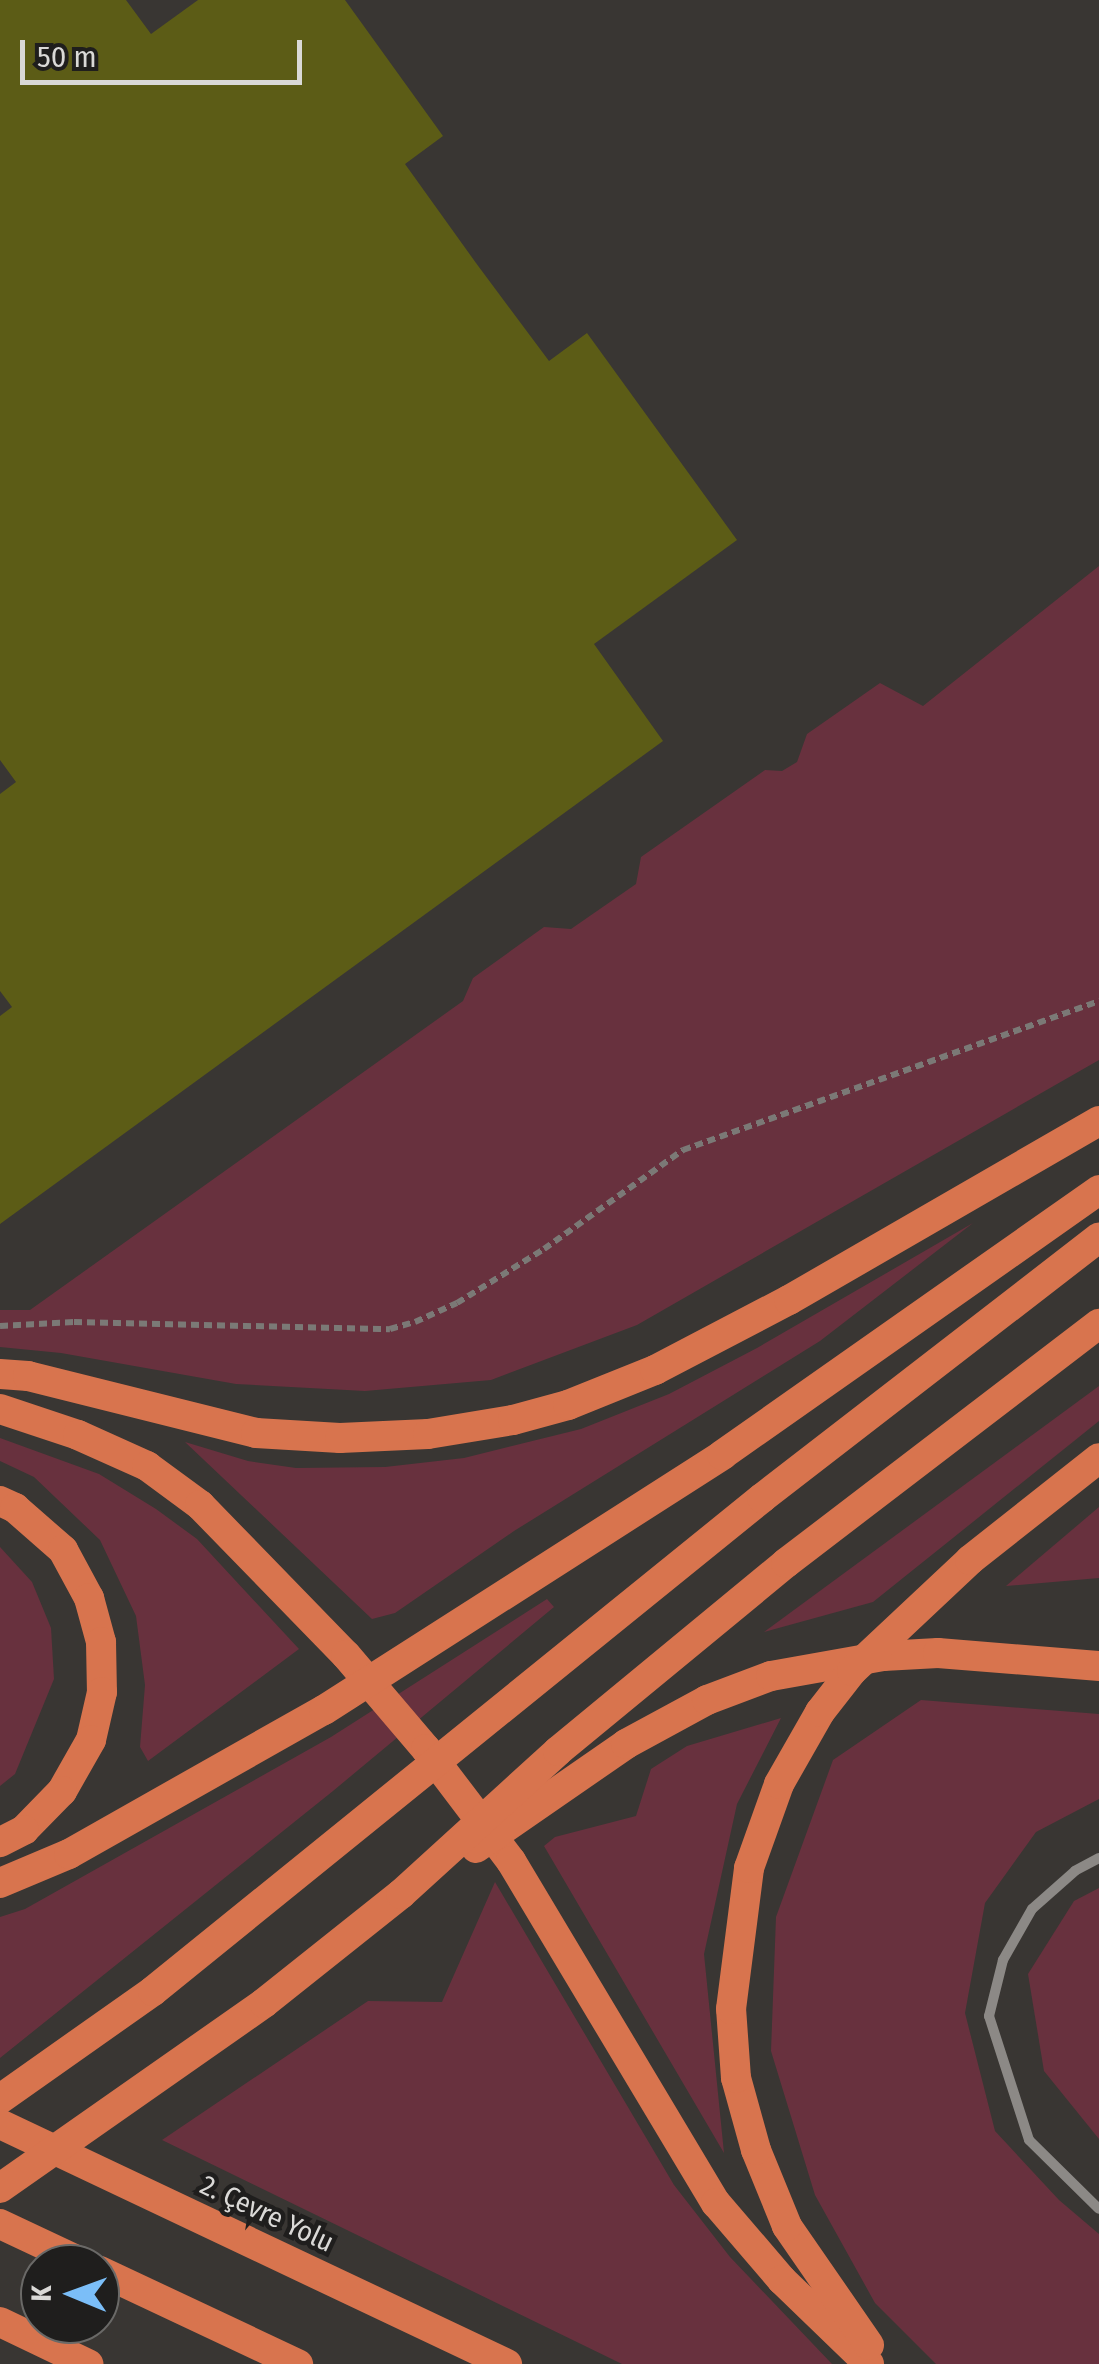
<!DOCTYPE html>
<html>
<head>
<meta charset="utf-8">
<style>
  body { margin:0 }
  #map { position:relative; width:1099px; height:2364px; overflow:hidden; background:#393633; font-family:"Fira Sans Condensed",sans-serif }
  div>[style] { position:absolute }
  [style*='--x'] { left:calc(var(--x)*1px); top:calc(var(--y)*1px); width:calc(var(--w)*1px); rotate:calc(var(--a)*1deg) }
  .green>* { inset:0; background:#68313e }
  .building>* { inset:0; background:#5c5c16 }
  .path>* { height:6px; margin-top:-3px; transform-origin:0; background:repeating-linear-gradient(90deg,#7b7976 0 8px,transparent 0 13px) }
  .minor>* { height:10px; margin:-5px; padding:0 5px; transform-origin:5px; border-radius:5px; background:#8c8986 }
  .motorway>* { height:30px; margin:-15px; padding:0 15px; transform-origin:15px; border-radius:15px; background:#d8744e }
  span { translate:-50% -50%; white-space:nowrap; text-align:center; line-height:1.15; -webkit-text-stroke:9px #1f1e1d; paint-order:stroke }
  .street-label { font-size:28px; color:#dad9d7 }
  .north { position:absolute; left:20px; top:2244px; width:100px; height:100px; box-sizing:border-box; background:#1f1e1d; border:2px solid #6a6967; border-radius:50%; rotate:271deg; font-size:28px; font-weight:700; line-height:40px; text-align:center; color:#dad9d7 }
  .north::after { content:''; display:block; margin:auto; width:35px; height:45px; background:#7bbef8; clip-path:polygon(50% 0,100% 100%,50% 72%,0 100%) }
  .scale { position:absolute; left:20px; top:40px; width:282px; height:45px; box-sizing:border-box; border:5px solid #dad9d7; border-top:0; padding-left:12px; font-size:30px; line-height:35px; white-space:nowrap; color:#dad9d7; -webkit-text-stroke:8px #1f1e1d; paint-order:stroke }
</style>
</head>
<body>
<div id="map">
  <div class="green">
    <i style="clip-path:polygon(1099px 566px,1099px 1060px,637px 1325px,491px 1380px,365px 1391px,236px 1384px,61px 1353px,0 1347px,0 1310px,30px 1310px,463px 1001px,473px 978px,544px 927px,571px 929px,636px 884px,641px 857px,765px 770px,782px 771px,797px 762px,807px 734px,880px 683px,923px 706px)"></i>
    <i style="clip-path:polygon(973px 1223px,820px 1341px,514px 1531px,395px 1613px,372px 1619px,185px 1442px,248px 1461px,296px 1468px,385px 1467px,464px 1458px,581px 1429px,669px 1394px,757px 1348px)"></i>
    <i style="clip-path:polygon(1099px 1386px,1099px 1421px,873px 1602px,764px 1632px)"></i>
    <i style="clip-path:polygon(0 1438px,99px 1474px,156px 1509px,197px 1539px,299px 1649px,148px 1761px,140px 1747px,145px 1685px,136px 1616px,100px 1540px,34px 1477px,0 1461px)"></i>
    <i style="clip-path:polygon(1099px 1507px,1099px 1578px,1006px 1586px)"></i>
    <i style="clip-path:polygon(0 1547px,32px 1582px,51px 1628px,54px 1679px,15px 1774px,0 1786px)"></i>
    <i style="clip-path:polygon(547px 1599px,554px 1607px,333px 1791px,0 2058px,0 1917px,25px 1909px,331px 1737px)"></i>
    <i style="clip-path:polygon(921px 1700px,1099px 1714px,1099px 1799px,1036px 1832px,985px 1903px,965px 2013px,995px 2131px,1059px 2200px,1099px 2234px,1099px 2364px,936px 2364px,875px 2303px,815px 2195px,771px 2051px,776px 1917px,833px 1760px)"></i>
    <i style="clip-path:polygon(781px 1718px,737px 1804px,704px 1954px,724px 2153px,544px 1846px,555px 1837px,636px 1816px,651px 1769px,687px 1746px)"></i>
    <i style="clip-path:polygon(495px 1882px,674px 2185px,730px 2257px,832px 2364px,622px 2364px,162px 2140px,368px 2001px,442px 2002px)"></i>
    <i style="clip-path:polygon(1099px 1888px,1099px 2139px,1044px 2071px,1028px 1974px,1074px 1901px)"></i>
  </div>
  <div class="building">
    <i style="clip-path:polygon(0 0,126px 0,151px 34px,198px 0,345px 0,443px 136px,405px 164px,476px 263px,549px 361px,587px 333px,737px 540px,594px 644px,663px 741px,0 1224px,0 1016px,12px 1007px,0 991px,0 794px,16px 782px,0 760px)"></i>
  </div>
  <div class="path">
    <i style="--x:0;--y:1326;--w:74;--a:-3.1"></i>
    <i style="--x:74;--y:1322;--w:316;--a:1.3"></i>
    <i style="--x:390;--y:1329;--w:26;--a:-16"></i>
    <i style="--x:415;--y:1322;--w:46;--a:-24.3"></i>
    <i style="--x:457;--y:1303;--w:102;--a:-31.8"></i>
    <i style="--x:544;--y:1249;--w:171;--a:-35.5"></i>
    <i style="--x:683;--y:1150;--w:442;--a:-19.7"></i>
  </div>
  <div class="minor">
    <i style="--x:1099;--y:1858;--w:27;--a:152"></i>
    <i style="--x:1075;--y:1871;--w:57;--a:138.5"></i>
    <i style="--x:1032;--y:1909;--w:59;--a:119.6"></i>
    <i style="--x:1003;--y:1960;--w:58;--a:104"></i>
    <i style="--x:989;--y:2016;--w:130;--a:72.1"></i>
    <i style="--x:1029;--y:2140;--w:98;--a:44.6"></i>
  </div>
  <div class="motorway">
    <i style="--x:0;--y:1374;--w:28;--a:4"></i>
    <i style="--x:28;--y:1376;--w:235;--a:14"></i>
    <i style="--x:256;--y:1433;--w:84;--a:3.4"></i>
    <i style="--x:340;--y:1438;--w:88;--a:-2.6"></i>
    <i style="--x:428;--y:1434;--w:86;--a:-9.4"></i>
    <i style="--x:513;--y:1420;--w:57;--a:-15.3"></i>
    <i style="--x:568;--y:1405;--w:94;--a:-21.9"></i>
    <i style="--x:655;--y:1370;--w:151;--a:-27.6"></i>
    <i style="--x:789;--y:1300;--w:358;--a:-30"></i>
    <i style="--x:0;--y:1409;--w:82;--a:18.4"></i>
    <i style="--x:78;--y:1435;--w:76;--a:24.2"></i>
    <i style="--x:147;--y:1466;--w:66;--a:36.3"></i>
    <i style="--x:200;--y:1505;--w:209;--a:45.8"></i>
    <i style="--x:346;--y:1655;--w:123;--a:49.6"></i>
    <i style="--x:426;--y:1749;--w:141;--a:52.8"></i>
    <i style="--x:511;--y:1861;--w:399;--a:59.1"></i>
    <i style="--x:716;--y:2203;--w:101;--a:49.4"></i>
    <i style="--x:782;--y:2280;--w:121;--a:44"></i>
    <i style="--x:0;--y:1501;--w:17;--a:25"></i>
    <i style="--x:15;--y:1508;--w:64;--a:41.2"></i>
    <i style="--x:63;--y:1550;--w:55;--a:61.6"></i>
    <i style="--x:89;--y:1598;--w:46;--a:74.7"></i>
    <i style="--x:101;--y:1642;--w:50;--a:88.9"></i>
    <i style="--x:102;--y:1692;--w:49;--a:102.9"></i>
    <i style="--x:91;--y:1740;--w:59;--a:119.6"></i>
    <i style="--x:62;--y:1791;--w:54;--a:134.3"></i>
    <i style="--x:24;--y:1830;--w:27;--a:153"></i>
    <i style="--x:476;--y:1848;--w:183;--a:-34.7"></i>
    <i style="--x:626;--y:1744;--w:92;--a:-28.5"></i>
    <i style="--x:707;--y:1700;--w:68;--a:-20.6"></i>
    <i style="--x:771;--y:1676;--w:114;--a:-10.1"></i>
    <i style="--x:883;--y:1656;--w:55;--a:-3.1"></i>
    <i style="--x:938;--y:1653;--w:162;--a:4.6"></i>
    <i style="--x:0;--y:1883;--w:75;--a:-22.8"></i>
    <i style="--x:69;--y:1854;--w:293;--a:-29.5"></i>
    <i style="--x:324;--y:1710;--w:473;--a:-32.6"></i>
    <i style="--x:722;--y:1455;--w:461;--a:-35.1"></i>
    <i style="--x:0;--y:2099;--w:187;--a:-35.2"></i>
    <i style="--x:153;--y:1991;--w:784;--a:-38.99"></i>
    <i style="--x:762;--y:1498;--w:426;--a:-37.7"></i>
    <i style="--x:0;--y:2124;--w:561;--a:25.33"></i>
    <i style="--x:0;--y:2188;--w:322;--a:-35"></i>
    <i style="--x:264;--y:2003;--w:175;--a:-38.5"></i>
    <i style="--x:401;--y:1894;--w:212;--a:-42.3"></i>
    <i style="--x:558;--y:1751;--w:296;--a:-39.5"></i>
    <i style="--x:786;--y:1563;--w:394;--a:-37.4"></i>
    <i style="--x:0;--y:2224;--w:94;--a:25.2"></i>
    <i style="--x:100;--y:2271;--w:219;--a:25.2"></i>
    <i style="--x:0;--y:2322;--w:98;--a:25.5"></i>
    <i style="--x:869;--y:2345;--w:145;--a:-124.6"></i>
    <i style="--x:787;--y:2226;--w:82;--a:-112.2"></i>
    <i style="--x:756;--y:2150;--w:75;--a:-105.5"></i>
    <i style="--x:736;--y:2078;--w:69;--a:-94.1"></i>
    <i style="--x:731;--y:2009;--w:142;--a:-82.7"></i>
    <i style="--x:749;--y:1868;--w:89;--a:-70.3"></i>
    <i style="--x:779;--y:1784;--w:83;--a:-60.3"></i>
    <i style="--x:820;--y:1712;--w:52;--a:-52"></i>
    <i style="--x:852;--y:1671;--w:162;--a:-43.2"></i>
    <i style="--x:970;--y:1560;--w:164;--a:-38.3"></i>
  </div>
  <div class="street-label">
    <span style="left:267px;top:2214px;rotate:25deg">2. Çevre Yolu</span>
  </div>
  <div class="north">K</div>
  <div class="scale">50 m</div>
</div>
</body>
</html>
